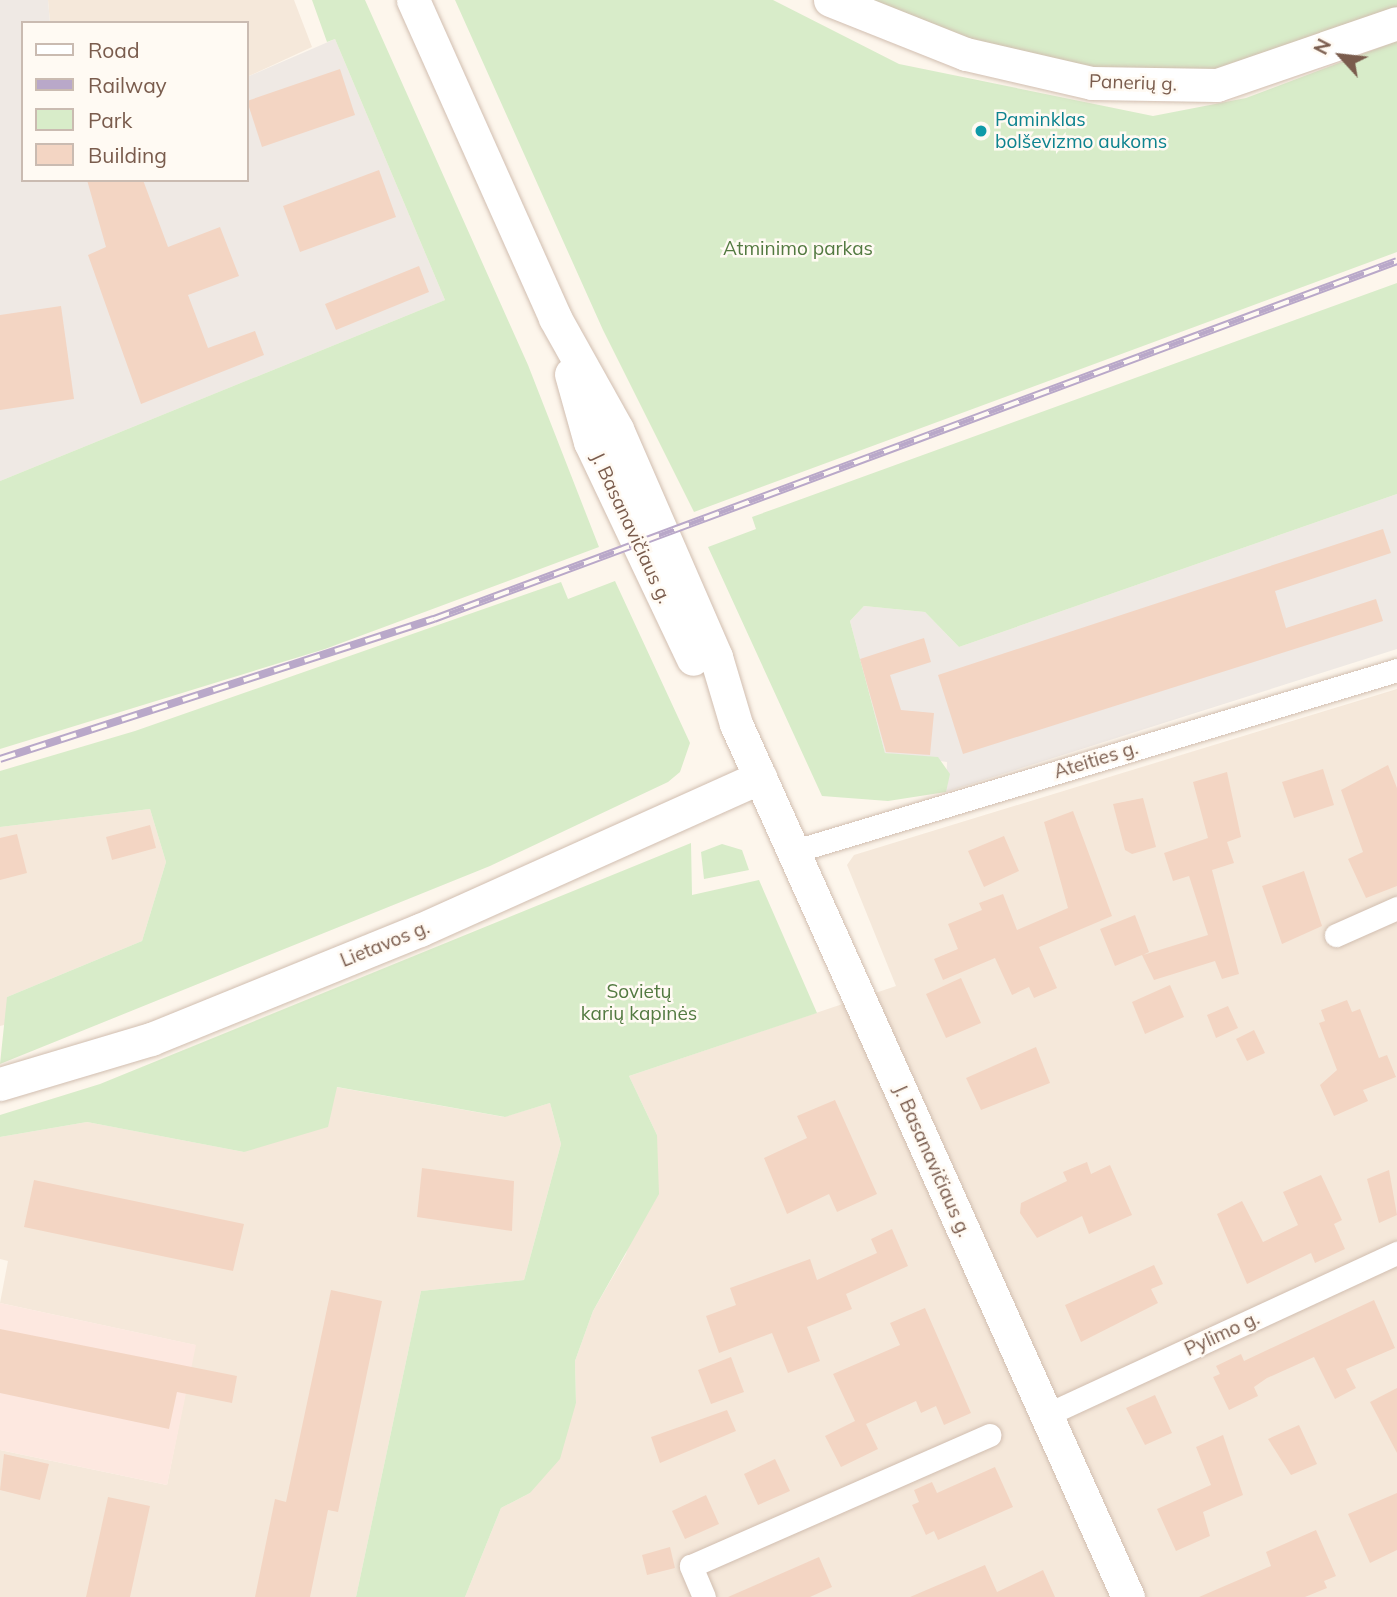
<!DOCTYPE html>
<html>
<head>
<meta charset="utf-8">
<style>
  body { margin:0 }
  #map { position:relative; width:1397px; height:1597px; overflow:hidden; background:#fdf6ec; font-family:Mulish,sans-serif }
  div>[style] { position:absolute }
  [style*='--x'] { left:calc(var(--x)*1px); top:calc(var(--y)*1px); width:calc(var(--w)*1px); rotate:calc(var(--a)*1deg) }
  .residential>* { inset:0; background:#f5e8da }
  .commercial>* { inset:0; background:#fde8e0 }
  .industrial>* { inset:0; background:#efe9e4 }
  .green>* { inset:0; background:#d8ecc9 }
  .building>* { inset:0; background:#f3d5c3 }
  .roads { filter:drop-shadow(0 0 2px #d1beb0) drop-shadow(0 0 2px #d1beb0) }
  .street>* { height:23px; margin:-11.5px; padding:0 11.5px; transform-origin:11.5px; border-radius:11.5px; background:#fff }
  .secondary>* { height:33px; margin:-16.5px; padding:0 16.5px; transform-origin:16.5px; border-radius:16.5px; background:#fff }
  .rail>* { height:8px; margin-top:-4px; transform-origin:0; background:repeating-linear-gradient(90deg,#fffaf3 0 16px,#b9a8c9 0 32px); box-sizing:border-box; border-block:2px solid #b9a8c9 }
  .dots>* { width:19px; height:19px; translate:-50% -50%; box-sizing:border-box; border:4px solid #fffaf3; border-radius:50% }
  span { translate:-50% -50%; white-space:nowrap; text-align:center; line-height:1.15; -webkit-text-stroke:5px #fffaf3; paint-order:stroke }
  .street-label { font-size:19px; color:#7a5c4d }
  .culture-label { font-size:19px; color:#0d838f }
  .left { translate:0 -50%; text-align:left }
  .park-label { font-size:19px; color:#537a41 }
  .legend { position:absolute; left:21px; top:21px; width:228px; height:161px; box-sizing:border-box; background:#fffaf3; border:2px solid #cabbb1; margin:0; padding:9px 12px; list-style:none; font-size:21px; color:#7a5c4d }
  .legend li { display:flex; align-items:center; gap:14px; height:35px }
  .legend b { width:35px; border:2px solid #cabbb1 }
  .north { position:absolute; left:1306px; top:21px; width:70px; height:70px; -webkit-text-stroke:5px #fffaf3; paint-order:stroke; rotate:297deg; font-size:19px; font-weight:700; line-height:28px; text-align:center; color:#7a5c4d }
  .north::after { content:''; display:block; margin:auto; width:24px; height:32px; background:#7a5c4d; clip-path:polygon(50% 0,100% 100%,50% 72%,0 100%) }
</style>
</head>
<body>
<div id="map">
  <div class="residential">
    <i style="clip-path:polygon(48px 0,294px 0,312px 47px,247px 77px,247px 23px,50px 23px)"></i>
    <i style="clip-path:polygon(1397px 689px,1397px 1597px,465px 1597px,501px 1508px,530px 1493px,576px 1403px,575px 1361px,593px 1311px,626px 1254px,657px 1135px,629px 1076px,896px 986px,847px 865px,854px 855px)"></i>
    <i style="clip-path:polygon(150px 809px,166px 862px,142px 941px,7px 997px,8px 1024px,0 1026px,0 827px)"></i>
    <i style="clip-path:polygon(336px 1087px,504px 1117px,550px 1103px,561px 1144px,524px 1280px,421px 1291px,356px 1597px,0 1597px,0 1450px,167px 1485px,195px 1345px,0 1303px,8px 1261px,0 1259px,0 1137px,87px 1122px,244px 1152px)"></i>
  </div>
  <div class="commercial">
    <i style="clip-path:polygon(0 1303px,196px 1345px,167px 1485px,0 1450px)"></i>
  </div>
  <div class="industrial">
    <i style="clip-path:polygon(0 0,48px 0,50px 23px,23px 23px,23px 180px,247px 180px,247px 77px,335px 39px,445px 300px,0 481px)"></i>
    <i style="clip-path:polygon(1397px 494px,1397px 649px,946px 792px,947px 762px,885px 753px,850px 621px,864px 606px,925px 612px,959px 647px)"></i>
  </div>
  <div class="green">
    <i style="clip-path:polygon(312px 0,365px 0,528px 365px,599px 547px,325px 649px,0 749px,0 481px,445px 300px,335px 39px,327px 42px)"></i>
    <i style="clip-path:polygon(455px 0,773px 0,899px 64px,1153px 116px,1246px 98px,1397px 41px,1397px 252px,694px 512px,603px 330px)"></i>
    <i style="clip-path:polygon(858px 0,1397px 0,1397px 8px,1213px 72px,1113px 71px,982px 45px)"></i>
    <i style="clip-path:polygon(1397px 283px,1397px 494px,959px 647px,925px 612px,864px 606px,850px 621px,885px 753px,938px 757px,950px 774px,946px 792px,888px 801px,822px 796px,708px 547px,756px 529px,752px 517px)"></i>
    <i style="clip-path:polygon(615px 581px,690px 743px,680px 772px,668px 782px,490px 866px,0 1064px,7px 997px,142px 941px,166px 862px,150px 809px,0 827px,0 771px,135px 731px,561px 582px,568px 599px)"></i>
    <i style="clip-path:polygon(691px 843px,692px 895px,759px 880px,817px 1013px,629px 1076px,657px 1135px,659px 1194px,593px 1311px,575px 1361px,576px 1403px,560px 1459px,530px 1493px,501px 1508px,465px 1597px,356px 1597px,421px 1291px,524px 1280px,561px 1144px,550px 1103px,505px 1117px,337px 1087px,328px 1127px,244px 1152px,87px 1122px,0 1137px,0 1115px,100px 1084px)"></i>
    <i style="clip-path:polygon(722px 844px,742px 850px,749px 870px,704px 879px,701px 852px)"></i>
  </div>
  <div class="building">
    <i style="clip-path:polygon(340px 69px,355px 115px,262px 147px,247px 101px)"></i>
    <i style="clip-path:polygon(379px 170px,396px 217px,300px 252px,283px 206px)"></i>
    <i style="clip-path:polygon(87px 180px,143px 180px,168px 247px,220px 227px,239px 276px,188px 295px,208px 348px,255px 331px,264px 355px,141px 404px,88px 255px,106px 247px)"></i>
    <i style="clip-path:polygon(419px 266px,429px 292px,336px 330px,325px 304px)"></i>
    <i style="clip-path:polygon(61px 306px,74px 399px,0 410px,0 315px)"></i>
    <i style="clip-path:polygon(1383px 529px,1391px 553px,1275px 591px,1286px 628px,1376px 599px,1383px 621px,963px 754px,938px 675px)"></i>
    <i style="clip-path:polygon(924px 638px,931px 662px,890px 675px,901px 710px,934px 713px,930px 755px,886px 752px,860px 659px)"></i>
    <i style="clip-path:polygon(1388px 765px,1397px 788px,1397px 886px,1366px 898px,1348px 859px,1363px 852px,1341px 790px)"></i>
    <i style="clip-path:polygon(1323px 769px,1334px 805px,1294px 818px,1282px 782px)"></i>
    <i style="clip-path:polygon(1227px 772px,1241px 837px,1227px 842px,1234px 863px,1212px 870px,1239px 974px,1222px 979px,1215px 961px,1154px 980px,1142px 955px,1115px 966px,1100px 929px,1135px 915px,1149px 952px,1143px 955px,1208px 935px,1189px 876px,1173px 881px,1164px 853px,1208px 838px,1193px 782px)"></i>
    <i style="clip-path:polygon(1143px 798px,1156px 847px,1132px 854px,1125px 850px,1113px 804px)"></i>
    <i style="clip-path:polygon(1073px 811px,1112px 916px,1039px 947px,1057px 988px,1034px 998px,1029px 987px,1012px 995px,995px 958px,943px 980px,934px 959px,958px 949px,948px 924px,982px 910px,979px 903px,1003px 894px,1017px 930px,1068px 908px,1044px 822px)"></i>
    <i style="clip-path:polygon(150px 825px,156px 848px,112px 860px,106px 837px)"></i>
    <i style="clip-path:polygon(17px 834px,27px 873px,0 880px,0 838px)"></i>
    <i style="clip-path:polygon(1004px 836px,1019px 871px,984px 887px,968px 851px)"></i>
    <i style="clip-path:polygon(1304px 871px,1322px 926px,1282px 944px,1262px 886px)"></i>
    <i style="clip-path:polygon(961px 978px,981px 1023px,946px 1038px,926px 994px)"></i>
    <i style="clip-path:polygon(1170px 985px,1184px 1017px,1145px 1034px,1132px 1002px)"></i>
    <i style="clip-path:polygon(1347px 1000px,1352px 1012px,1360px 1009px,1379px 1058px,1387px 1055px,1396px 1077px,1363px 1090px,1368px 1101px,1334px 1116px,1320px 1085px,1337px 1070px,1319px 1023px,1325px 1021px,1321px 1010px)"></i>
    <i style="clip-path:polygon(1228px 1006px,1238px 1028px,1216px 1038px,1207px 1015px)"></i>
    <i style="clip-path:polygon(1254px 1030px,1265px 1053px,1247px 1061px,1236px 1039px)"></i>
    <i style="clip-path:polygon(1036px 1047px,1050px 1083px,981px 1110px,966px 1078px)"></i>
    <i style="clip-path:polygon(835px 1100px,877px 1194px,837px 1212px,829px 1194px,787px 1214px,764px 1158px,807px 1138px,797px 1116px)"></i>
    <i style="clip-path:polygon(1087px 1162px,1091px 1174px,1110px 1165px,1132px 1215px,1089px 1234px,1082px 1216px,1037px 1238px,1020px 1213px,1021px 1203px,1067px 1181px,1063px 1172px)"></i>
    <i style="clip-path:polygon(422px 1168px,514px 1181px,512px 1231px,417px 1217px)"></i>
    <i style="clip-path:polygon(1389px 1170px,1397px 1215px,1379px 1223px,1367px 1179px)"></i>
    <i style="clip-path:polygon(1321px 1175px,1342px 1220px,1334px 1224px,1345px 1249px,1315px 1263px,1311px 1253px,1247px 1284px,1217px 1214px,1242px 1201px,1263px 1242px,1298px 1225px,1283px 1192px)"></i>
    <i style="clip-path:polygon(34px 1180px,244px 1224px,233px 1271px,24px 1227px)"></i>
    <i style="clip-path:polygon(892px 1229px,908px 1266px,846px 1294px,852px 1309px,807px 1327px,820px 1361px,788px 1373px,772px 1333px,719px 1353px,706px 1316px,736px 1305px,730px 1288px,810px 1259px,817px 1280px,877px 1253px,871px 1239px)"></i>
    <i style="clip-path:polygon(1154px 1265px,1163px 1284px,1151px 1289px,1158px 1303px,1081px 1342px,1065px 1305px)"></i>
    <i style="clip-path:polygon(331px 1290px,382px 1301px,338px 1512px,328px 1510px,310px 1597px,255px 1597px,275px 1499px,286px 1502px)"></i>
    <i style="clip-path:polygon(1374px 1300px,1395px 1348px,1346px 1369px,1356px 1388px,1335px 1399px,1314px 1357px,1267px 1378px,1254px 1387px,1258px 1396px,1229px 1410px,1213px 1377px,1220px 1374px,1216px 1366px,1241px 1354px,1244px 1361px)"></i>
    <i style="clip-path:polygon(925px 1308px,971px 1413px,944px 1425px,936px 1406px,921px 1413px,916px 1401px,866px 1424px,878px 1449px,841px 1467px,825px 1436px,855px 1421px,833px 1374px,900px 1345px,890px 1323px)"></i>
    <i style="clip-path:polygon(0 1329px,237px 1376px,232px 1403px,177px 1392px,169px 1429px,0 1393px)"></i>
    <i style="clip-path:polygon(731px 1357px,744px 1392px,711px 1404px,698px 1370px)"></i>
    <i style="clip-path:polygon(1397px 1388px,1397px 1453px,1370px 1402px)"></i>
    <i style="clip-path:polygon(1155px 1395px,1172px 1433px,1145px 1445px,1126px 1408px)"></i>
    <i style="clip-path:polygon(727px 1410px,736px 1431px,660px 1463px,651px 1437px)"></i>
    <i style="clip-path:polygon(1299px 1425px,1317px 1464px,1291px 1475px,1268px 1439px)"></i>
    <i style="clip-path:polygon(1223px 1435px,1243px 1495px,1203px 1512px,1210px 1536px,1176px 1551px,1157px 1509px,1211px 1485px,1196px 1447px)"></i>
    <i style="clip-path:polygon(4px 1454px,49px 1464px,40px 1500px,0 1490px)"></i>
    <i style="clip-path:polygon(775px 1459px,790px 1491px,758px 1505px,744px 1474px)"></i>
    <i style="clip-path:polygon(995px 1467px,1013px 1507px,938px 1540px,934px 1531px,926px 1535px,912px 1505px,919px 1502px,914px 1490px,932px 1482px,937px 1493px)"></i>
    <i style="clip-path:polygon(1397px 1493px,1397px 1550px,1370px 1563px,1348px 1514px)"></i>
    <i style="clip-path:polygon(706px 1495px,719px 1524px,685px 1539px,672px 1511px)"></i>
    <i style="clip-path:polygon(108px 1497px,150px 1506px,130px 1597px,86px 1597px)"></i>
    <i style="clip-path:polygon(1316px 1530px,1336px 1576px,1324px 1581px,1327px 1588px,1305px 1597px,1199px 1597px,1271px 1566px,1266px 1552px)"></i>
    <i style="clip-path:polygon(670px 1547px,675px 1568px,647px 1575px,642px 1555px)"></i>
    <i style="clip-path:polygon(819px 1557px,832px 1587px,810px 1597px,728px 1597px)"></i>
    <i style="clip-path:polygon(985px 1565px,997px 1592px,1043px 1570px,1055px 1597px,910px 1597px)"></i>
  </div>
  <div class="roads">
    <div class="street">
      <i style="--x:795;--y:851;--w:629;--a:-16.73"></i>
      <i style="--x:1336;--y:935;--w:67;--a:-23.9"></i>
      <i style="--x:1046;--y:1415;--w:387;--a:-24.8"></i>
      <i style="--x:704;--y:1597;--w:34;--a:-113"></i>
      <i style="--x:691;--y:1566;--w:326;--a:-23.7"></i>
    </div>
    <div class="secondary">
      <i style="--x:413;--y:0;--w:348;--a:65.9"></i>
      <i style="--x:555;--y:318;--w:127;--a:60.8"></i>
      <i style="--x:617;--y:429;--w:249;--a:66.5"></i>
      <i style="--x:716;--y:657;--w:70;--a:73.4"></i>
      <i style="--x:736;--y:724;--w:957;--a:65.82"></i>
      <i style="--x:830;--y:0;--w:146;--a:21.7"></i>
      <i style="--x:966;--y:54;--w:129;--a:13"></i>
      <i style="--x:1092;--y:83;--w:125;--a:0.9"></i>
      <i style="--x:1217;--y:85;--w:190;--a:-19"></i>
      <i style="--x:571;--y:374;--w:71;--a:74.4"></i>
      <i style="--x:590;--y:442;--w:240;--a:64.6"></i>
      <i style="--x:0;--y:1084;--w:158;--a:-16.6"></i>
      <i style="--x:151;--y:1039;--w:290;--a:-22.1"></i>
      <i style="--x:420;--y:930;--w:373;--a:-24.2"></i>
    </div>
  </div>
  <div class="rail">
    <i style="--x:0;--y:759;--w:456;--a:-17.9"></i>
    <i style="--x:434;--y:619;--w:1027;--a:-20.39"></i>
  </div>
  <div class="dots">
    <i style="left:981px;top:131px;background:#0f9aa8"></i>
  </div>
  <div class="street-label">
    <span style="left:1133px;top:83px;rotate:2deg">Panerių g.</span>
    <span style="left:631px;top:528px;rotate:65deg">J. Basanavičiaus g.</span>
    <span style="left:1096px;top:760px;rotate:-17deg">Ateities g.</span>
    <span style="left:385px;top:944px;rotate:-22deg">Lietavos g.</span>
    <span style="left:932px;top:1161px;rotate:66deg">J. Basanavičiaus g.</span>
    <span style="left:1222px;top:1334px;rotate:-25deg">Pylimo g.</span>
  </div>
  <div class="culture-label">
    <span class="left" style="left:995px;top:131px">Paminklas<br>bolševizmo aukoms</span>
  </div>
  <div class="park-label">
    <span style="left:798px;top:249px">Atminimo parkas</span>
    <span style="left:639px;top:1003px">Sovietų<br>karių kapinės</span>
  </div>
  <ul class="legend">
  <li><b style="height:9px;background:#fff"></b>Road</li>
  <li><b style="height:9px;background:#b9a8c9"></b>Railway</li>
  <li><b style="height:19px;background:#d8ecc9"></b>Park</li>
  <li><b style="height:19px;background:#f3d5c3"></b>Building</li>
  </ul>
  <div class="north">N</div>
</div>
</body>
</html>
